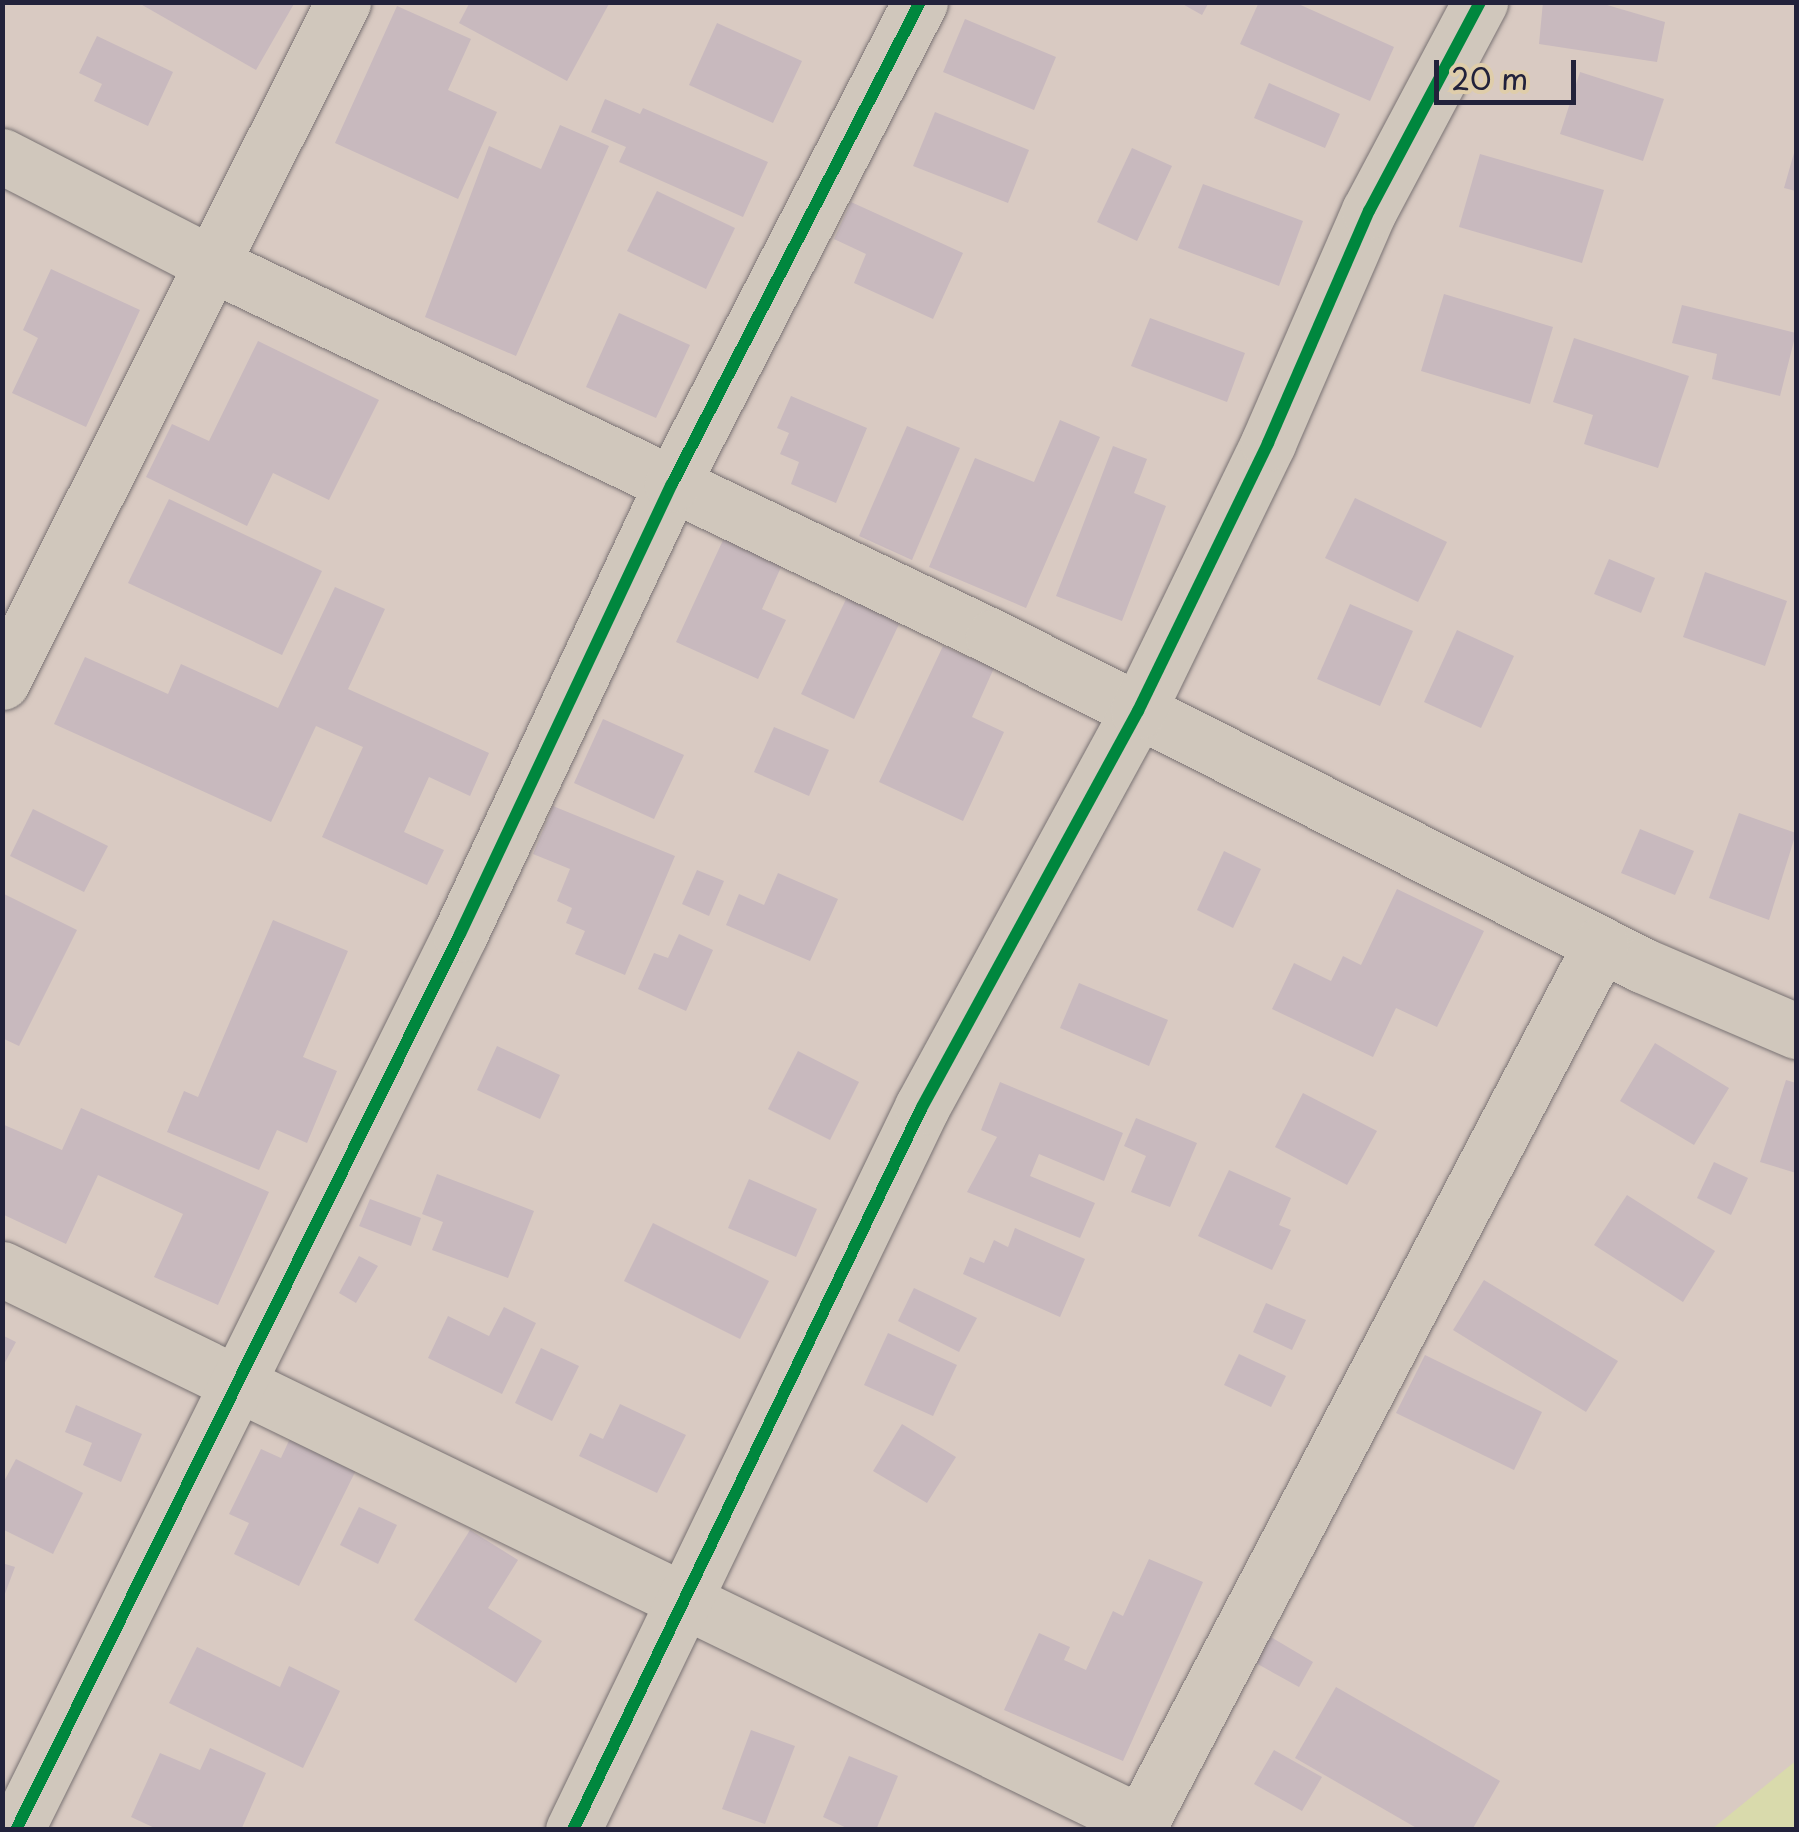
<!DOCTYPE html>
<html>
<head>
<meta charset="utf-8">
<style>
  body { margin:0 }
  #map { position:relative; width:1799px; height:1832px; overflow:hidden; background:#d9cac2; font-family:"Playpen Sans",sans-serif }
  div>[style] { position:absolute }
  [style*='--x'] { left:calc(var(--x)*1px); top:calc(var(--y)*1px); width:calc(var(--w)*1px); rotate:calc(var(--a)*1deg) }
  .green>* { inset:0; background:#d9daac }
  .building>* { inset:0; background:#c8b9be }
  .roads { filter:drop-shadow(0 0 2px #797273) drop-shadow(0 0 2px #797273) }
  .minor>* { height:55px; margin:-27.5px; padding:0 27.5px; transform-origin:27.5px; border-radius:27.5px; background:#d0c7bc }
  .cycleway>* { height:12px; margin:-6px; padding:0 6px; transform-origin:6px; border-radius:6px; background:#00873e }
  span { translate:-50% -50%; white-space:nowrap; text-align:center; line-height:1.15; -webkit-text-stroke:9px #dfcdaa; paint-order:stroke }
  .frame { position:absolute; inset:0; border:5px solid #22223b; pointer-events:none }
  .scale { position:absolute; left:1434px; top:60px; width:142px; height:45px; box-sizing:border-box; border:5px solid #22223b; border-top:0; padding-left:12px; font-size:30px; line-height:35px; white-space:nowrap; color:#22223b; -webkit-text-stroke:8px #dfcdaa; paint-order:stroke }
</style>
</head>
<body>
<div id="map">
  <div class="green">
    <i style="clip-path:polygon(1796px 1761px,1796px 1829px,1712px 1829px,1787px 1768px)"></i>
  </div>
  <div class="building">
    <i style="clip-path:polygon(137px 2px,295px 2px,256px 70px)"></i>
    <i style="clip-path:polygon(470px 2px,610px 2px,567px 81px,459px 23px)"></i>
    <i style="clip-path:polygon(1179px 2px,1209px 2px,1202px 15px)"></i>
    <i style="clip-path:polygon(1259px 2px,1294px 2px,1394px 47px,1370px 101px,1240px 44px)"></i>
    <i style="clip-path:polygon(1543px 2px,1597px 2px,1665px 22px,1657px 62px,1539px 44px)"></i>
    <i style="clip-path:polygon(397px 6px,471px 39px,448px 90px,497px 112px,458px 199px,335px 143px)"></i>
    <i style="clip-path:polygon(965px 19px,1056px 57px,1034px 110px,943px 72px)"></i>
    <i style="clip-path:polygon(717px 23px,802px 61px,773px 123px,689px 85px)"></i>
    <i style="clip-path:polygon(97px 36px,173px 72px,148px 126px,94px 101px,102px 84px,79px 73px)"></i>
    <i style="clip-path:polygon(1580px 72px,1664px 99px,1643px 161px,1560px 134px)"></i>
    <i style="clip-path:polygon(1269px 83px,1340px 114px,1325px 148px,1254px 118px)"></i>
    <i style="clip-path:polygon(605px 99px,640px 114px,643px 108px,768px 162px,743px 217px,619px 162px,626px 147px,591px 132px)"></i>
    <i style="clip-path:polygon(935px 112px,1029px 150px,1008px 203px,913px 166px)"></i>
    <i style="clip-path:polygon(560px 125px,609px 146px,516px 356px,425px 317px,489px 146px,541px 169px)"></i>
    <i style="clip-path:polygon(1796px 146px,1796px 191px,1784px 188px)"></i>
    <i style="clip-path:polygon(1132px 148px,1172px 166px,1137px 241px,1097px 222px)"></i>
    <i style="clip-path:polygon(1480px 154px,1604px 190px,1582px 263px,1459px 227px)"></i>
    <i style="clip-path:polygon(1203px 184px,1303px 221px,1279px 286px,1178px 248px)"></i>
    <i style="clip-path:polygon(657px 191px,735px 228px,706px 289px,627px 251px)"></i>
    <i style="clip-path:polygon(851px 202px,963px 253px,933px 319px,854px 283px,866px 254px,834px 239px)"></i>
    <i style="clip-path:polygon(51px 269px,140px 310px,86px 427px,12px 393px,38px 338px,23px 330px)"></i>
    <i style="clip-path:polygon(1444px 294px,1553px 327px,1530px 404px,1421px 371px)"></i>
    <i style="clip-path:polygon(1682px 305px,1796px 333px,1780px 396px,1712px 379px,1717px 354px,1672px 343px)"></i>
    <i style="clip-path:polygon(619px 313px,690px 345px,656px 418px,586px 387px)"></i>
    <i style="clip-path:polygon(1150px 318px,1245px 353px,1227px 402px,1131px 366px)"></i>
    <i style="clip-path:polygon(1574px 338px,1689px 376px,1658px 468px,1584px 444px,1593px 415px,1553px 402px)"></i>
    <i style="clip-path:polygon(258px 341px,379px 400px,329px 500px,273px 473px,247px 526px,146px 477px,172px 424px,209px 441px)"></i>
    <i style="clip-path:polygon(791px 396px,867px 428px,836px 503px,791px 484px,799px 462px,780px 454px,789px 433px,777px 428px)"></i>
    <i style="clip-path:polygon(1060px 420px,1100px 437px,1026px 608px,929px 567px,975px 458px,1034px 482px)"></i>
    <i style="clip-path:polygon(907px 426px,960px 448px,912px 560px,859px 536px)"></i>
    <i style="clip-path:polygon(1113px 446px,1147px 459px,1134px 493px,1166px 506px,1122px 621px,1056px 596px)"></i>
    <i style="clip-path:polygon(1355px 498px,1447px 542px,1418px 602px,1325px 558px)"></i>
    <i style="clip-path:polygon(169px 499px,322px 571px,282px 655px,128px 583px)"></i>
    <i style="clip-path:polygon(724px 538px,782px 565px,762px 609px,786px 620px,758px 679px,676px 642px)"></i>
    <i style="clip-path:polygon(1609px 559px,1655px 578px,1641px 613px,1594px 594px)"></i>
    <i style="clip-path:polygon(1705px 572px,1787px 601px,1765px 666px,1683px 637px)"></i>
    <i style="clip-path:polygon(335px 587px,385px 609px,348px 689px,489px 753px,470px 796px,429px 777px,404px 832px,444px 850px,427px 885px,322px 837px,363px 747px,316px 726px,271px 822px,54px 724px,85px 657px,168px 694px,181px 664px,278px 708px)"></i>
    <i style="clip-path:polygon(848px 595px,901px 620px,854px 719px,801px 694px)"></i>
    <i style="clip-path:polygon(1350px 604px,1413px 631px,1380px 706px,1317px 679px)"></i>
    <i style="clip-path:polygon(1457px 630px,1514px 656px,1481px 728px,1424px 702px)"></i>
    <i style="clip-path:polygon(943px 646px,994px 668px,972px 717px,1004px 732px,963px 821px,879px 782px)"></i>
    <i style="clip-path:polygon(603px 719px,684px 755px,654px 819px,574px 783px)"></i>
    <i style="clip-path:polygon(774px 727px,829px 750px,809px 796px,754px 772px)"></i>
    <i style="clip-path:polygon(553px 806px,675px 856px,625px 975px,575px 954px,585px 931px,566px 923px,572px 908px,557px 901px,570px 869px,533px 854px)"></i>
    <i style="clip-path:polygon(33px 809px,108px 846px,84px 892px,10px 856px)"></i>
    <i style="clip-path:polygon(1739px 813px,1796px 833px,1769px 920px,1709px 898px)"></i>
    <i style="clip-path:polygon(1640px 829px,1694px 851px,1675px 895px,1621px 873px)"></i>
    <i style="clip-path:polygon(1224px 851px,1261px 869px,1233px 928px,1197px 910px)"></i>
    <i style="clip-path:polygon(697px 870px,724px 881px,709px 916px,682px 904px)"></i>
    <i style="clip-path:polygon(778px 873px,838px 899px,810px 961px,726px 925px,739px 894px,764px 905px)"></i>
    <i style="clip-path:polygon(1397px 889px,1484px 931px,1437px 1027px,1396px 1008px,1373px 1057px,1272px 1009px,1294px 963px,1331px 981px,1343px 956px,1361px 965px)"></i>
    <i style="clip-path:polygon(2px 893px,77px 930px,19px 1046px,2px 1038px)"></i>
    <i style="clip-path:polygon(273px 920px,348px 951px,303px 1057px,337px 1071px,307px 1143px,277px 1130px,259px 1170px,167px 1132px,184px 1091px,198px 1097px)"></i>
    <i style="clip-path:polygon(679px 934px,713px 950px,686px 1011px,638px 989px,654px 953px,668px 958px)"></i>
    <i style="clip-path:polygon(1079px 983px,1168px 1020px,1149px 1066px,1060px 1028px)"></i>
    <i style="clip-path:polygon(1655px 1043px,1729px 1088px,1694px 1145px,1620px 1101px)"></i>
    <i style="clip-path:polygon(497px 1046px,560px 1075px,540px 1119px,477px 1090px)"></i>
    <i style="clip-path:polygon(798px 1051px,859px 1082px,830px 1140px,768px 1109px)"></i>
    <i style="clip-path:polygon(1786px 1080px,1796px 1083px,1796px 1173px,1760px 1162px)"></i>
    <i style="clip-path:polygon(1000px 1082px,1123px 1133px,1104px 1181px,1039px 1154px,1030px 1176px,1095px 1203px,1080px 1238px,967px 1192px,997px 1137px,981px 1130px)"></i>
    <i style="clip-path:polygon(1303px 1093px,1377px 1131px,1347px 1185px,1275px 1147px)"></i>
    <i style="clip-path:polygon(81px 1108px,269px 1192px,218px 1305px,154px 1277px,183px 1214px,98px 1175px,66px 1244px,2px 1214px,2px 1124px,62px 1150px)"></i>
    <i style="clip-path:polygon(1136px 1118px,1197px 1143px,1170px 1207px,1131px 1192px,1146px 1156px,1124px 1146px)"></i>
    <i style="clip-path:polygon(1714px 1162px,1748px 1178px,1731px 1215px,1697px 1198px)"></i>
    <i style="clip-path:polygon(1229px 1170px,1291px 1198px,1279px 1225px,1291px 1230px,1272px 1270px,1198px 1236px)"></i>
    <i style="clip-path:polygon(437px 1174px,534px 1211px,508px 1278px,432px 1250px,443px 1222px,422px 1214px)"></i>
    <i style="clip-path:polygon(749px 1179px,817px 1209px,796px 1257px,728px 1228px)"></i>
    <i style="clip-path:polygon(1627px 1195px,1715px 1251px,1683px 1302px,1594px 1245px)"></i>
    <i style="clip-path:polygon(370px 1199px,421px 1218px,411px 1246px,359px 1226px)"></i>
    <i style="clip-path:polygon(653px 1223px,769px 1281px,740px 1339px,624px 1281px)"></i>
    <i style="clip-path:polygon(1015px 1228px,1085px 1259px,1060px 1317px,963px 1274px,970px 1257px,984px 1263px,994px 1240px,1008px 1247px)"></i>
    <i style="clip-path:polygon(359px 1256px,378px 1266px,356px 1303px,339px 1293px)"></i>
    <i style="clip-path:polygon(1484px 1280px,1618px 1361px,1586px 1412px,1453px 1330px)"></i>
    <i style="clip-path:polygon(914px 1288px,977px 1318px,959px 1352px,898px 1321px)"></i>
    <i style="clip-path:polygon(1266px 1303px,1306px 1320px,1292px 1350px,1253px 1332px)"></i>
    <i style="clip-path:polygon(504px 1307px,536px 1323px,502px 1394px,428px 1358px,448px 1316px,489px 1336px)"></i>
    <i style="clip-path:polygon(888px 1333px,957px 1365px,933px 1416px,864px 1385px)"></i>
    <i style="clip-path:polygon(2px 1335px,16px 1342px,2px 1368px)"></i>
    <i style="clip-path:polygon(541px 1348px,579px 1366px,552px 1421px,515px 1403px)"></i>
    <i style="clip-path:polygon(1239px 1354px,1286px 1376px,1271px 1407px,1224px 1385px)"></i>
    <i style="clip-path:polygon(1425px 1355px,1542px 1412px,1514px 1470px,1396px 1413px)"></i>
    <i style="clip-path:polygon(620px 1404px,686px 1435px,657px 1493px,579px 1456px,590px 1433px,603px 1439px)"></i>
    <i style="clip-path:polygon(76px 1405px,142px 1434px,121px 1482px,83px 1465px,92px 1443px,65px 1432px)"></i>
    <i style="clip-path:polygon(902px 1424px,956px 1457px,927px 1503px,873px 1471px)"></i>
    <i style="clip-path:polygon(293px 1432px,359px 1464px,299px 1586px,234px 1554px,249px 1523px,229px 1514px,261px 1449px,281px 1458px)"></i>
    <i style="clip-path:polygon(16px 1459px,83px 1493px,53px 1554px,2px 1529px,2px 1485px)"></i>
    <i style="clip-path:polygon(359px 1507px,397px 1525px,378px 1564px,340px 1545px)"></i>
    <i style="clip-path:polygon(470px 1530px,518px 1560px,488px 1608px,542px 1641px,516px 1683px,414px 1620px)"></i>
    <i style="clip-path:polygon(1149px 1559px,1203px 1582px,1123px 1761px,1004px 1710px,1039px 1633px,1070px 1647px,1064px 1660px,1086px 1670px,1113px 1611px,1123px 1616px)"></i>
    <i style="clip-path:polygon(2px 1563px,15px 1567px,3px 1599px,2px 1599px)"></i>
    <i style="clip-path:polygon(1269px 1636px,1313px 1662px,1299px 1687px,1254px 1662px)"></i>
    <i style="clip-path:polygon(197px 1647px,280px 1687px,289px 1666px,340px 1691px,303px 1768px,169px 1703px)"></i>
    <i style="clip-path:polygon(1336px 1687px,1500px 1781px,1472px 1830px,1420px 1830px,1295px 1758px)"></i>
    <i style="clip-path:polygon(751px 1730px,795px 1746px,765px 1824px,722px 1809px)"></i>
    <i style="clip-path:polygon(210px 1748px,266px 1773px,241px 1830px,159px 1830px,131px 1817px,160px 1753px,200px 1770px)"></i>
    <i style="clip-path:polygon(1274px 1750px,1322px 1777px,1302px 1811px,1254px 1784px)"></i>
    <i style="clip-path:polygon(849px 1756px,898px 1776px,876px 1830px,851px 1830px,823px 1817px)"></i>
  </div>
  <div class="roads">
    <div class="minor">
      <i style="--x:2;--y:156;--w:236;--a:27.2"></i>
      <i style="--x:212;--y:264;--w:865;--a:25.53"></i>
      <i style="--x:993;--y:637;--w:727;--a:26.81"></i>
      <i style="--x:1642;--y:965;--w:168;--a:23.2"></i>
      <i style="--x:2;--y:682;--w:761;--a:-63.37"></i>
      <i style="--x:2;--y:1269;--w:1265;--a:25.92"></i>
      <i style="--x:16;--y:1830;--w:1000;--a:-63.64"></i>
      <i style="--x:460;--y:934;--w:497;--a:-64.8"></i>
      <i style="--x:672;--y:484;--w:542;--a:-62.77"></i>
      <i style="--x:573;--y:1830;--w:803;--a:-64.23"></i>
      <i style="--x:922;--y:1107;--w:451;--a:-61.4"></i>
      <i style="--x:1138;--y:711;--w:298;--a:-64.1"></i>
      <i style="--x:1268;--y:443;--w:253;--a:-66.5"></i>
      <i style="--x:1369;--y:211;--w:237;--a:-62"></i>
      <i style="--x:1137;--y:1830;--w:1000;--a:-62.36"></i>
    </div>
  </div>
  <div class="cycleway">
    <i style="--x:16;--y:1830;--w:1000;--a:-63.64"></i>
    <i style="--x:460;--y:934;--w:497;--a:-64.8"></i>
    <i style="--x:672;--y:484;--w:542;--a:-62.77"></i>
    <i style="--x:573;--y:1830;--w:803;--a:-64.23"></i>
    <i style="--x:922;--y:1107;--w:451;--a:-61.4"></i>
    <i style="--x:1138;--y:711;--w:298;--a:-64.1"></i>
    <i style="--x:1268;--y:443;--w:253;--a:-66.5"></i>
    <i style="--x:1369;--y:211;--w:237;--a:-62"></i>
  </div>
  <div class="frame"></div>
  <div class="scale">20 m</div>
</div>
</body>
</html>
